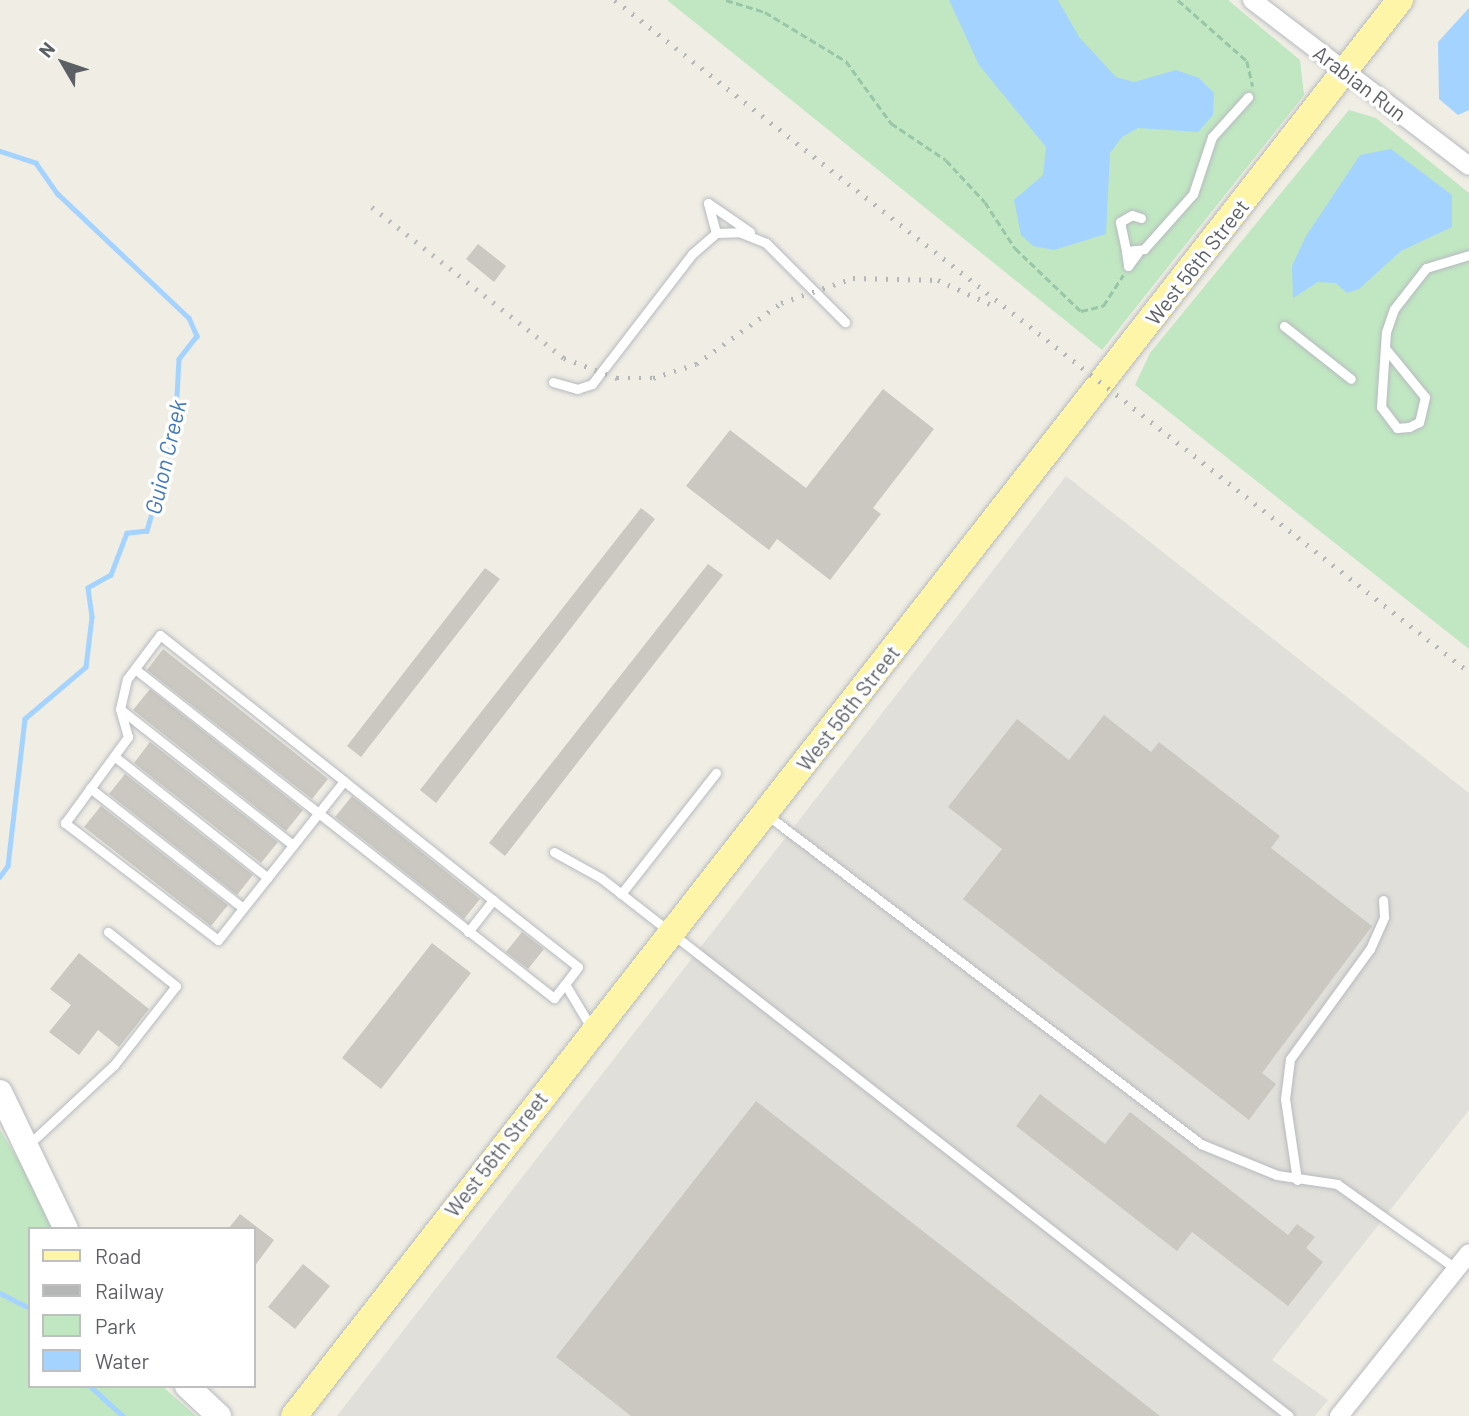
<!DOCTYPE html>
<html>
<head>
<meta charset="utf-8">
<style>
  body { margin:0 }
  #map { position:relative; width:1469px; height:1416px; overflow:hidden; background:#efede4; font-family:Barlow,sans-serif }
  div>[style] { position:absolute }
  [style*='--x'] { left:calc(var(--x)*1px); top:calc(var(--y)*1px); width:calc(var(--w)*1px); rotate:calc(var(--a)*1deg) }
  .industrial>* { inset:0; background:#e0dfd9 }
  .green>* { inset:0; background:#c0e7c2 }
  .water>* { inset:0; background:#a4d3ff }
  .stream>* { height:4.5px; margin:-2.25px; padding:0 2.25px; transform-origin:2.25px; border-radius:2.25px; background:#a4d3ff }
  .building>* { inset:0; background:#cac8c1 }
  .path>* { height:2.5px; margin-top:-1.25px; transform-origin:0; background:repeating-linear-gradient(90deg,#98c6a7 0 7px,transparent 0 10.5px) }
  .roads { filter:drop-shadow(0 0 2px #b7babf) drop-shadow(0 0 2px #b7babf) }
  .lane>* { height:9px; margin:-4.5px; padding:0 4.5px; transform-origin:4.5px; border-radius:4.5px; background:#fff }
  .street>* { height:18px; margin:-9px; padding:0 9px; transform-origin:9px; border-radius:9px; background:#fff }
  .secondary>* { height:24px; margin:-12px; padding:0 12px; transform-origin:12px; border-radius:12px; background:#fff }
  .primary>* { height:26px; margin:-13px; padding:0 13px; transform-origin:13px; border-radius:13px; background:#fff5a9 }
  .rail>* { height:4.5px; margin-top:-2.25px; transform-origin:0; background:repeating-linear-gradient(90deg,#b5b6b6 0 2px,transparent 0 11px) }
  span { translate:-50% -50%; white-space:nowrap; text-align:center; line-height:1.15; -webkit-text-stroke:7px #fff; paint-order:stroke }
  .street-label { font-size:21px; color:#5c6065 }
  .water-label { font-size:23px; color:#4078be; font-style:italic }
  .legend { position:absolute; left:28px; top:1227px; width:228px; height:161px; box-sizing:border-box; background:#fff; border:2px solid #bebfc1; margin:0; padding:9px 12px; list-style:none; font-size:21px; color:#5c6065 }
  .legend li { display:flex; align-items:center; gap:14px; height:35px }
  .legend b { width:35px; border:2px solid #bebfc1 }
  .north { position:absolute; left:28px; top:28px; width:70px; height:70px; -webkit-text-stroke:5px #fff; paint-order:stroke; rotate:309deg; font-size:19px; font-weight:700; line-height:28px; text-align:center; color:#5c6065 }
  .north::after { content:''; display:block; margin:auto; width:24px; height:32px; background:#5c6065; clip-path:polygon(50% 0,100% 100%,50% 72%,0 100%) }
</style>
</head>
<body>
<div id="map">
  <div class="industrial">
    <i style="clip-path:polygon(1066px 476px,1469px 793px,1469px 1110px,1272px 1360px,1328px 1400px,1315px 1416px,337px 1416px)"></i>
  </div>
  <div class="green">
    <i style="clip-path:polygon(667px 0,1228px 0,1300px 60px,1304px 95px,1102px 350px)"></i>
    <i style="clip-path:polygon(1349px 110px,1376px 118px,1469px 193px,1469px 649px,1135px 385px,1150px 353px)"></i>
    <i style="clip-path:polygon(0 1130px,60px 1229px,30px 1229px,30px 1386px,162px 1386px,196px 1416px,0 1416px)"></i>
  </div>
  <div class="water">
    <i style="clip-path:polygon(949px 0,1058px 0,1079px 37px,1116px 77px,1134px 82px,1176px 70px,1199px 78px,1214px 93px,1213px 115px,1198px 132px,1138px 128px,1122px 137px,1110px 153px,1106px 234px,1054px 250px,1033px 246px,1021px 235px,1014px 200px,1043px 175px,1046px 147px,979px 65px)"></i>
    <i style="clip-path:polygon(1469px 8px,1469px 110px,1458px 115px,1439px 99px,1438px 42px)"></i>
    <i style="clip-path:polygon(1391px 149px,1452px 195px,1452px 227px,1401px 251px,1359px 289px,1347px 293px,1336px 283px,1318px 282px,1293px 298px,1292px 266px,1306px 236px,1360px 155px)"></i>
  </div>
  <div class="stream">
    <i style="--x:0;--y:151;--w:38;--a:18"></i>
    <i style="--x:36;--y:163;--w:38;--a:55"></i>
    <i style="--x:58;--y:194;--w:180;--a:43.4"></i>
    <i style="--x:189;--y:318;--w:20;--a:66"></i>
    <i style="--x:197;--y:336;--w:29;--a:128"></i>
    <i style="--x:179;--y:359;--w:73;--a:93.1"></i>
    <i style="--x:175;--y:432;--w:103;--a:105.8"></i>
    <i style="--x:147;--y:531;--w:20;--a:174"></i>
    <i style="--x:127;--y:533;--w:45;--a:110.9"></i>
    <i style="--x:111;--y:575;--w:26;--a:151"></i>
    <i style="--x:88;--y:588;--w:29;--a:82"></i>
    <i style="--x:92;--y:617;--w:50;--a:96.8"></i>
    <i style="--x:86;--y:667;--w:80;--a:139.6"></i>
    <i style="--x:25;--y:719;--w:148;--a:96.6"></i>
    <i style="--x:8;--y:866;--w:14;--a:126"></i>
    <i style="--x:0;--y:1293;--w:34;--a:27"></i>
    <i style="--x:90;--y:1386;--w:45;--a:42.3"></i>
  </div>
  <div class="building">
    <i style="clip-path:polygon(478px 244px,506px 266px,494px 282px,466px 259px)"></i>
    <i style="clip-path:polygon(883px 389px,934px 429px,873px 508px,881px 514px,830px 580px,777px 539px,769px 550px,686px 486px,730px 430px,806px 488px)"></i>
    <i style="clip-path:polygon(641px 508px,655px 519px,436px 803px,420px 790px)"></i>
    <i style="clip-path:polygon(708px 564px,723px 575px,505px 856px,489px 843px)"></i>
    <i style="clip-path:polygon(485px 568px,500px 579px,361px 757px,347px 746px)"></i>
    <i style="clip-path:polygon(163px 649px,328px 779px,312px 799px,147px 670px)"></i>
    <i style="clip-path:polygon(150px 689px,303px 810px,286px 831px,133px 710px)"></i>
    <i style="clip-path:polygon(1104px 715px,1151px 752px,1159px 742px,1280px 836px,1271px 848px,1372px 926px,1262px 1073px,1276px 1084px,1249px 1120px,963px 899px,1002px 849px,948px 807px,1017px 719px,1069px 760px)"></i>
    <i style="clip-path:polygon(150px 742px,278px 842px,261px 863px,134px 763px)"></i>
    <i style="clip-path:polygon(125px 774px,253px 875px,237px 895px,109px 794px)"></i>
    <i style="clip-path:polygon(352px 796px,480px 899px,464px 919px,335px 817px)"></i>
    <i style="clip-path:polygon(101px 806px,228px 905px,211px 926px,84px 827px)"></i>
    <i style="clip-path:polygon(522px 932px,544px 949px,528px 969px,506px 952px)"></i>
    <i style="clip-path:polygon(432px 943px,471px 973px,381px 1089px,342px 1058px)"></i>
    <i style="clip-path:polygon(79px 953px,149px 1009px,119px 1047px,98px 1030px,79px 1055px,49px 1032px,71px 1005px,50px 989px)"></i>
    <i style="clip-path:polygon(1040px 1094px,1105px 1144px,1130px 1112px,1288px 1235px,1297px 1224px,1315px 1237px,1306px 1248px,1323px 1262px,1288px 1306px,1192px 1232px,1177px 1251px,1016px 1126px)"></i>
    <i style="clip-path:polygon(756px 1101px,1160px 1416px,631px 1416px,556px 1357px)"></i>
    <i style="clip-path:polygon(240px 1214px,274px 1240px,254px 1267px,254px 1229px,228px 1229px)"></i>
    <i style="clip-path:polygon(303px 1264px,330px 1286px,295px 1329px,268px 1307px)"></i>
  </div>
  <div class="path">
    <i style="--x:726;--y:0;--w:41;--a:17.1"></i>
    <i style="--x:765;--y:12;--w:95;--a:31.2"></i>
    <i style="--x:846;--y:61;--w:77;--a:54"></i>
    <i style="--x:891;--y:123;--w:66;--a:33.9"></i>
    <i style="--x:946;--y:160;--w:57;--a:47.1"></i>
    <i style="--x:985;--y:202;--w:55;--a:56.9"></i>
    <i style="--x:1015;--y:248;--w:91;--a:43.7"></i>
    <i style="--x:1081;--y:311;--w:23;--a:-13"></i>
    <i style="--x:1103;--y:306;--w:37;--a:-57"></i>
    <i style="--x:1178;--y:0;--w:92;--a:41.5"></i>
    <i style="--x:1247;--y:61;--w:26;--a:77"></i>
  </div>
  <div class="roads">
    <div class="lane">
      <i style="--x:1141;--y:218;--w:9;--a:-162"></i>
      <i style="--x:1132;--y:215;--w:14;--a:150"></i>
      <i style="--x:1120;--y:222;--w:30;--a:78"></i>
      <i style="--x:1126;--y:251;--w:18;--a:-6"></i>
      <i style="--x:1144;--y:249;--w:74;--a:-48.3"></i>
      <i style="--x:1193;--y:194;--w:60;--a:-71.6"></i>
      <i style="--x:1212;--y:137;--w:54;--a:-48"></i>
      <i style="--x:716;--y:233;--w:31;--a:-105"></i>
      <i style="--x:708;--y:203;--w:51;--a:34.6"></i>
      <i style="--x:1126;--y:251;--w:15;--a:82"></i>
      <i style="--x:1128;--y:266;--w:17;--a:-54"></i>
      <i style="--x:1284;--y:326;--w:85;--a:38.3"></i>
      <i style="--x:1385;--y:348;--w:63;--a:50.8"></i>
      <i style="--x:1425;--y:397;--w:26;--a:103"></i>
      <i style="--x:1419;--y:422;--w:11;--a:153"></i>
      <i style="--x:1409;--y:427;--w:12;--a:175"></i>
      <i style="--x:1397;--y:428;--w:26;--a:-127"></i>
      <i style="--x:1381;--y:407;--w:75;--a:-86.2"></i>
      <i style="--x:1386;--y:332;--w:24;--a:-71"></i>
      <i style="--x:1394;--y:309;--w:52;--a:-52"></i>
      <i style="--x:1426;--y:268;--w:45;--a:-16.8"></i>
      <i style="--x:553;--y:382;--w:25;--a:16"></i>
      <i style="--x:577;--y:389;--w:16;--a:-18"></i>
      <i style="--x:592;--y:384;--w:164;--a:-52.4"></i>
      <i style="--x:692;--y:254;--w:32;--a:-41"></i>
      <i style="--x:716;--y:233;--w:23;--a:-2"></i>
      <i style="--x:739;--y:232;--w:29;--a:22"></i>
      <i style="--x:766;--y:243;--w:112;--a:45"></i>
      <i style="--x:135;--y:669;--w:533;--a:38.14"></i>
      <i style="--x:554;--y:998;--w:18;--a:-52"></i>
      <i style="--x:120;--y:709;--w:220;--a:38.2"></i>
      <i style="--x:114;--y:756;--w:196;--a:38.4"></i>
      <i style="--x:344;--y:781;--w:203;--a:128.4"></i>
      <i style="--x:218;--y:940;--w:193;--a:-142.6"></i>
      <i style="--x:65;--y:823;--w:107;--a:-53.8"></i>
      <i style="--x:128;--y:737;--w:29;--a:-106"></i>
      <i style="--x:120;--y:709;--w:31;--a:-77"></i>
      <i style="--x:127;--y:679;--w:55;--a:-53.1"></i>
      <i style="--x:160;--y:635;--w:235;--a:38.4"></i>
      <i style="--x:344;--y:781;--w:191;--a:38.6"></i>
      <i style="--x:493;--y:900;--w:108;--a:38.2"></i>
      <i style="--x:578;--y:967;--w:21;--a:127"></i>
      <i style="--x:565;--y:984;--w:52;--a:59"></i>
      <i style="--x:90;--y:788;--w:194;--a:38.1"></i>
      <i style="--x:767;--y:815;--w:545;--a:37.16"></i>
      <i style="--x:1201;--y:1144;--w:82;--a:22.2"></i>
      <i style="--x:1277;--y:1175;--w:61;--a:8.5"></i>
      <i style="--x:1337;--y:1184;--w:145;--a:35.4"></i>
      <i style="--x:554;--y:852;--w:54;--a:29"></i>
      <i style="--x:601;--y:878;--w:873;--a:38.02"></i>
      <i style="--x:621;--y:894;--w:154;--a:-51.9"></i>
      <i style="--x:468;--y:932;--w:41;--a:-52"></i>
      <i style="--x:27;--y:1146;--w:119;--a:-43"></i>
      <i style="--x:114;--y:1065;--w:100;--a:-51.9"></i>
      <i style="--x:176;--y:986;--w:87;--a:-141.5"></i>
      <i style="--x:1297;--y:1180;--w:82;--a:-98.4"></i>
      <i style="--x:1285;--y:1099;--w:40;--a:-82.9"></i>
      <i style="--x:1290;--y:1059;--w:136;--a:-54"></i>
      <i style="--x:1370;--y:949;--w:35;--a:-66"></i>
      <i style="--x:1384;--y:917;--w:17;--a:-93"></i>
    </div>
    <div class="street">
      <i style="--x:1252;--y:0;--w:273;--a:37.4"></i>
      <i style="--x:1339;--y:1416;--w:208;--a:-51.4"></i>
    </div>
    <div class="secondary">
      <i style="--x:0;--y:1092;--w:152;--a:64.3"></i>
      <i style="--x:187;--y:1386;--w:44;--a:43.2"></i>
    </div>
    <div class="primary">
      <i style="--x:294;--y:1416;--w:1797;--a:-52.01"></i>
    </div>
  </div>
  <div class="rail">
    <i style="--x:615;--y:0;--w:1087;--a:38.2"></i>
    <i style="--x:372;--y:207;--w:244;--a:38.2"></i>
    <i style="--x:564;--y:358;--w:57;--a:20.7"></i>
    <i style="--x:617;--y:378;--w:36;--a:0"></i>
    <i style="--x:653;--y:378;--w:45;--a:-18"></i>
    <i style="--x:696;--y:364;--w:105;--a:-35.7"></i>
    <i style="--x:781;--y:303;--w:76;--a:-19.1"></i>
    <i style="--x:853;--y:278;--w:85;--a:1.3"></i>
    <i style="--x:938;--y:280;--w:57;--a:24.8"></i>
  </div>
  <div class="street-label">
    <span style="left:1360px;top:83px;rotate:37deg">Arabian Run</span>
    <span style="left:1197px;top:262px;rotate:-52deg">West 56th Street</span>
    <span style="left:848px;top:708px;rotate:-52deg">West 56th Street</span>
    <span style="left:496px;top:1154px;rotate:-52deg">West 56th Street</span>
  </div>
  <div class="water-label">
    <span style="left:165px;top:457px;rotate:-77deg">Guion Creek</span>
  </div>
  <ul class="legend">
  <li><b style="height:9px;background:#fff5a9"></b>Road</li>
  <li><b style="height:9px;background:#b5b6b6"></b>Railway</li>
  <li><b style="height:19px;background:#c0e7c2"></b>Park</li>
  <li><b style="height:19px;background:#a4d3ff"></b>Water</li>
  </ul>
  <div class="north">N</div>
</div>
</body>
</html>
